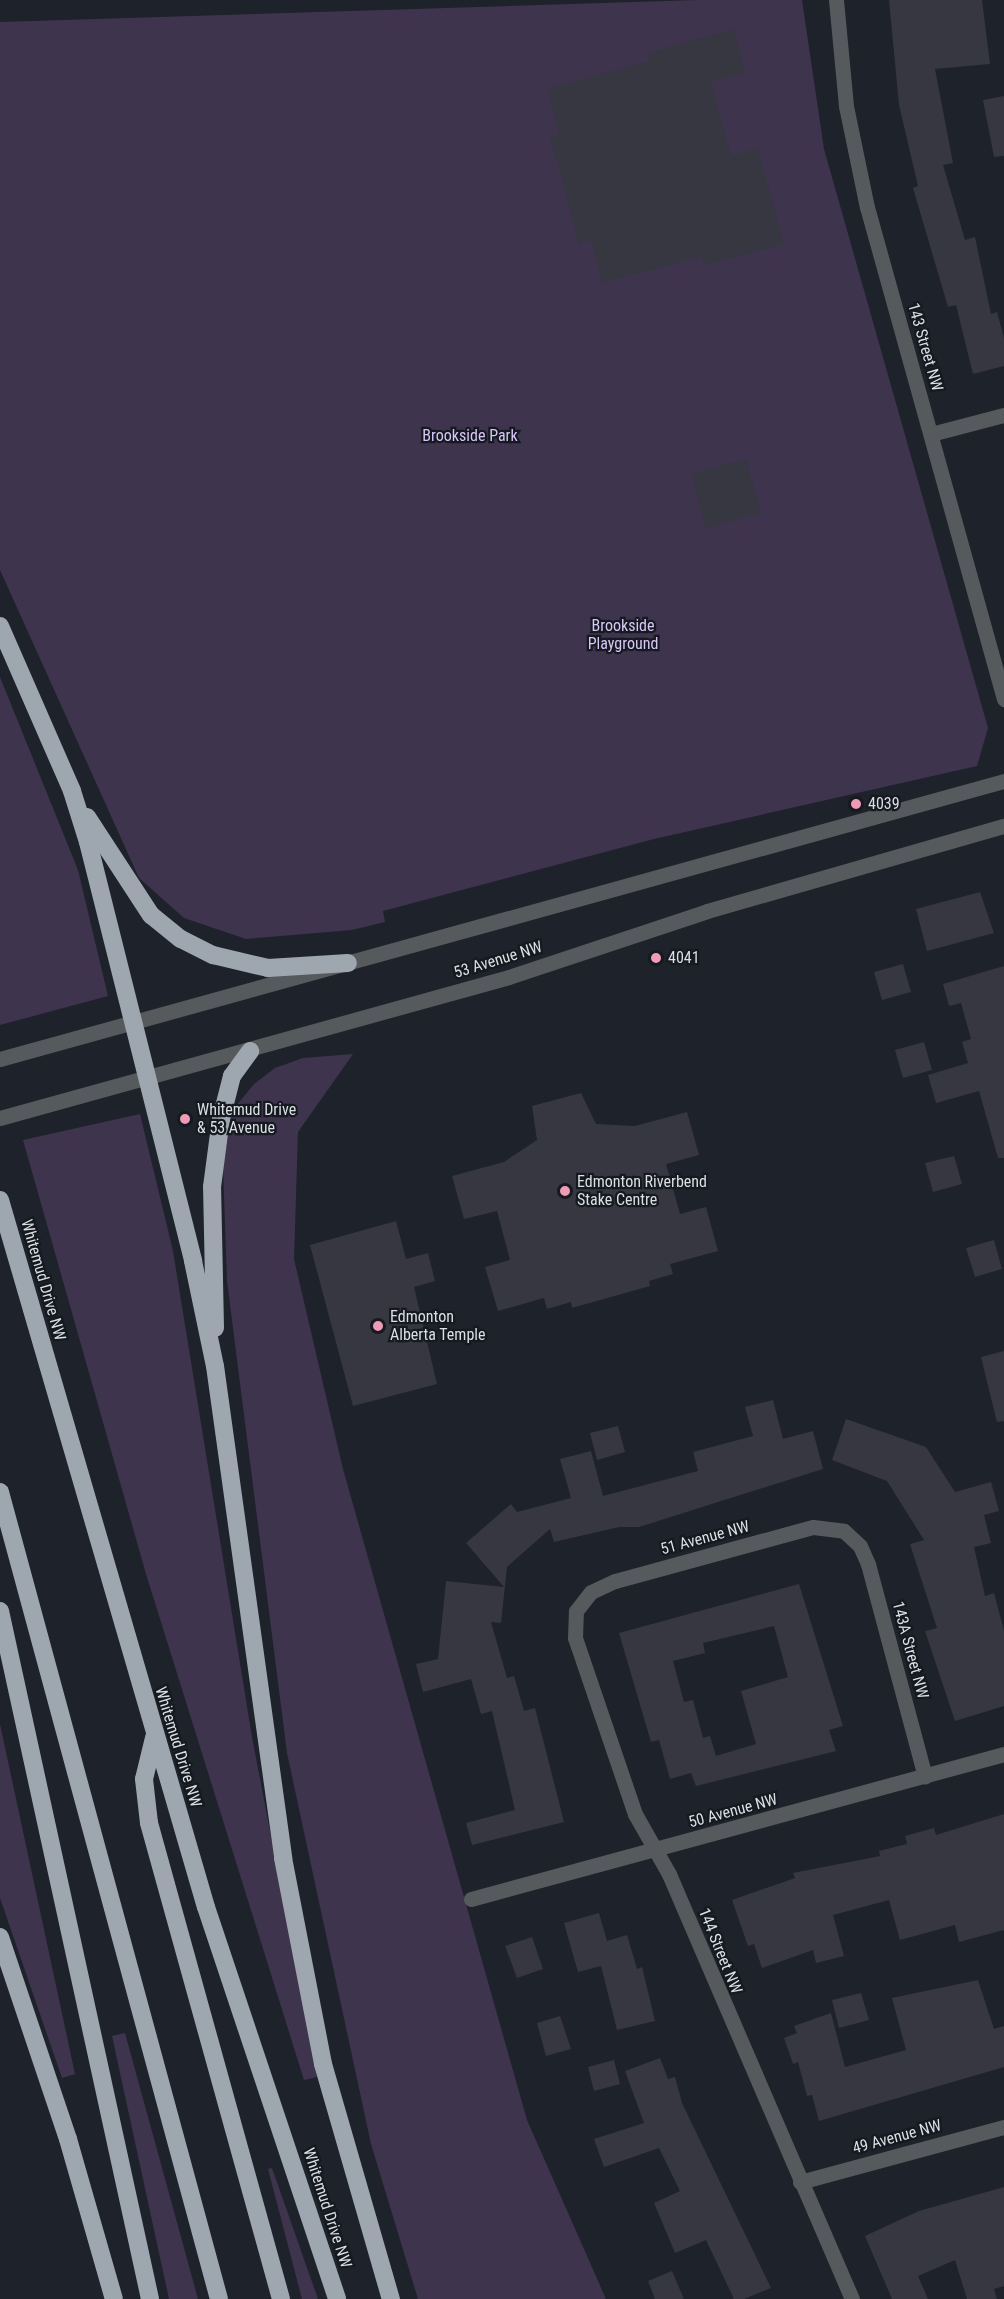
<!DOCTYPE html>
<html>
<head>
<meta charset="utf-8">
<style>
  body { margin:0 }
  #map { position:relative; width:1004px; height:2299px; overflow:hidden; background:#1e222a; font-family:"Roboto Condensed",sans-serif }
  div>[style] { position:absolute }
  [style*='--x'] { left:calc(var(--x)*1px); top:calc(var(--y)*1px); width:calc(var(--w)*1px); rotate:calc(var(--a)*1deg) }
  .green>* { inset:0; background:#3f344e }
  .building>* { inset:0; background:#373741 }
  .minor>* { height:15px; margin:-7.5px; padding:0 7.5px; transform-origin:7.5px; border-radius:7.5px; background:#565a5d }
  .tertiary>* { height:15px; margin:-7.5px; padding:0 7.5px; transform-origin:7.5px; border-radius:7.5px; background:#565a5d }
  .motorway>* { height:18px; margin:-9px; padding:0 9px; transform-origin:9px; border-radius:9px; background:#9ea7af }
  .dots>* { width:16px; height:16px; translate:-50% -50%; box-sizing:border-box; border:3px solid #151920; border-radius:50% }
  span { translate:-50% -50%; white-space:nowrap; text-align:center; line-height:1.15; -webkit-text-stroke:4.5px #151920; paint-order:stroke }
  .street-label { font-size:16px; color:#dcdfe4 }
  .park-label { font-size:16px; color:#d9c6f7 }
  .poi-label { font-size:16px; color:#dcdfe4 }
  .left { translate:0 -50%; text-align:left }
</style>
</head>
<body>
<div id="map">
  <div class="green">
    <i style="clip-path:polygon(697px 0,802px 0,824px 149px,988px 728px,977px 766px,654px 839px,383px 911px,385px 922px,352px 930px,246px 939px,184px 918px,139px 878px,0 570px,0 22px)"></i>
    <i style="clip-path:polygon(0 677px,78px 870px,108px 996px,0 1025px)"></i>
    <i style="clip-path:polygon(353px 1054px,298px 1132px,294px 1259px,343px 1469px,527px 2120px,606px 2299px,418px 2299px,371px 2144px,287px 1753px,227px 1281px,223px 1166px,232px 1111px,254px 1084px,275px 1068px,303px 1058px)"></i>
    <i style="clip-path:polygon(140px 1114px,173px 1251px,252px 1737px,317px 2077px,304px 2080px,146px 1574px,23px 1140px)"></i>
    <i style="clip-path:polygon(0 1724px,75px 2074px,62px 2078px,0 1898px)"></i>
    <i style="clip-path:polygon(125px 2033px,198px 2299px,169px 2299px,112px 2036px)"></i>
    <i style="clip-path:polygon(272px 2168px,318px 2299px,302px 2299px,268px 2169px)"></i>
  </div>
  <div class="building">
    <i style="clip-path:polygon(889px 0,982px 0,990px 64px,935px 69px,953px 163px,943px 165px,965px 240px,975px 237px,991px 314px,997px 312px,1004px 338px,1004px 366px,973px 374px,956px 305px,948px 307px,913px 188px,918px 186px,899px 105px)"></i>
    <i style="clip-path:polygon(734px 29px,746px 73px,711px 82px,731px 156px,758px 148px,784px 244px,704px 265px,702px 256px,603px 283px,591px 240px,579px 244px,550px 137px,559px 134px,547px 88px,650px 61px,648px 53px)"></i>
    <i style="clip-path:polygon(1004px 96px,1004px 156px,994px 157px,983px 100px)"></i>
    <i style="clip-path:polygon(746px 459px,761px 513px,705px 528px,691px 474px)"></i>
    <i style="clip-path:polygon(980px 892px,994px 933px,927px 951px,916px 909px)"></i>
    <i style="clip-path:polygon(903px 964px,911px 992px,882px 1000px,874px 972px)"></i>
    <i style="clip-path:polygon(1004px 966px,1004px 1158px,998px 1158px,979px 1091px,936px 1103px,928px 1075px,968px 1063px,962px 1042px,971px 1039px,961px 1003px,949px 1006px,943px 984px)"></i>
    <i style="clip-path:polygon(924px 1042px,932px 1070px,903px 1078px,895px 1050px)"></i>
    <i style="clip-path:polygon(581px 1093px,596px 1124px,635px 1126px,687px 1112px,699px 1155px,666px 1164px,680px 1214px,706px 1207px,718px 1251px,670px 1264px,673px 1274px,649px 1281px,650px 1286px,572px 1308px,571px 1302px,547px 1309px,544px 1298px,498px 1311px,485px 1267px,510px 1260px,497px 1211px,464px 1219px,452px 1176px,504px 1162px,537px 1140px,532px 1106px)"></i>
    <i style="clip-path:polygon(954px 1156px,962px 1184px,933px 1192px,925px 1163px)"></i>
    <i style="clip-path:polygon(396px 1221px,406px 1259px,428px 1253px,435px 1281px,414px 1287px,437px 1384px,353px 1406px,310px 1245px)"></i>
    <i style="clip-path:polygon(994px 1240px,1002px 1269px,975px 1277px,966px 1248px)"></i>
    <i style="clip-path:polygon(1004px 1351px,1004px 1421px,997px 1422px,981px 1357px)"></i>
    <i style="clip-path:polygon(773px 1400px,783px 1439px,813px 1431px,823px 1469px,639px 1527px,619px 1527px,554px 1542px,550px 1529px,507px 1567px,501px 1623px,491px 1622px,507px 1678px,514px 1676px,524px 1711px,535px 1708px,564px 1822px,472px 1845px,466px 1823px,515px 1810px,492px 1711px,481px 1714px,471px 1679px,423px 1692px,416px 1664px,438px 1659px,446px 1581px,504px 1587px,466px 1543px,511px 1504px,517px 1512px,571px 1498px,560px 1459px,591px 1451px,603px 1496px,698px 1471px,693px 1452px,753px 1436px,745px 1407px)"></i>
    <i style="clip-path:polygon(846px 1419px,926px 1447px,955px 1492px,991px 1482px,999px 1511px,984px 1515px,991px 1543px,974px 1547px,985px 1596px,994px 1593px,1004px 1631px,1004px 1706px,955px 1721px,925px 1631px,937px 1628px,910px 1544px,924px 1540px,887px 1481px,832px 1460px)"></i>
    <i style="clip-path:polygon(618px 1426px,625px 1452px,597px 1460px,590px 1433px)"></i>
    <i style="clip-path:polygon(evenodd,799px 1584px,843px 1726px,829px 1730px,836px 1751px,696px 1786px,691px 1773px,670px 1779px,659px 1740px,651px 1742px,619px 1633px,799px 1584px,774px 1626px,788px 1677px,741px 1691px,756px 1744px,716px 1756px,710px 1736px,703px 1738px,693px 1700px,684px 1702px,673px 1661px,705px 1653px,703px 1643px,774px 1626px)"></i>
    <i style="clip-path:polygon(1004px 1814px,1004px 1930px,959px 1942px,955px 1925px,900px 1940px,889px 1900px,833px 1915px,844px 1956px,816px 1963px,813px 1950px,762px 1968px,754px 1944px,748px 1946px,732px 1900px,795px 1878px,793px 1873px,880px 1856px,879px 1851px,907px 1844px,905px 1836px,934px 1828px,936px 1835px)"></i>
    <i style="clip-path:polygon(599px 1913px,607px 1941px,627px 1935px,637px 1969px,642px 1967px,655px 2021px,617px 2030px,601px 1966px,578px 1972px,564px 1923px)"></i>
    <i style="clip-path:polygon(532px 1937px,543px 1969px,517px 1978px,505px 1946px)"></i>
    <i style="clip-path:polygon(978px 1980px,994px 2029px,1004px 2026px,1004px 2067px,819px 2121px,812px 2095px,807px 2096px,798px 2062px,793px 2064px,784px 2038px,797px 2033px,794px 2026px,831px 2013px,845px 2067px,906px 2050px,892px 1998px)"></i>
    <i style="clip-path:polygon(861px 1993px,869px 2020px,839px 2028px,832px 2000px)"></i>
    <i style="clip-path:polygon(560px 2016px,571px 2049px,546px 2056px,537px 2023px)"></i>
    <i style="clip-path:polygon(660px 2058px,668px 2079px,675px 2077px,682px 2103px,771px 2288px,744px 2299px,734px 2299px,706px 2240px,675px 2253px,654px 2203px,680px 2191px,659px 2148px,604px 2167px,594px 2139px,644px 2123px,625px 2071px)"></i>
    <i style="clip-path:polygon(614px 2060px,620px 2084px,594px 2091px,588px 2067px)"></i>
    <i style="clip-path:polygon(1004px 2187px,1004px 2286px,994px 2289px,997px 2299px,967px 2299px,955px 2260px,918px 2276px,928px 2299px,892px 2299px,865px 2236px,919px 2211px)"></i>
    <i style="clip-path:polygon(672px 2271px,684px 2299px,655px 2299px,648px 2281px)"></i>
  </div>
  <div class="minor">
    <i style="--x:931;--y:434;--w:75;--a:-14.6"></i>
    <i style="--x:471;--y:1899;--w:552;--a:-15.22"></i>
    <i style="--x:800;--y:2182;--w:211;--a:-15.1"></i>
    <i style="--x:852;--y:2299;--w:463;--a:-113.3"></i>
    <i style="--x:669;--y:1874;--w:69;--a:-119.5"></i>
    <i style="--x:635;--y:1814;--w:186;--a:-108.8"></i>
    <i style="--x:575;--y:1638;--w:27;--a:-88"></i>
    <i style="--x:576;--y:1611;--w:24;--a:-52"></i>
    <i style="--x:591;--y:1592;--w:26;--a:-25"></i>
    <i style="--x:615;--y:1581;--w:205;--a:-15.3"></i>
    <i style="--x:813;--y:1527;--w:31;--a:7"></i>
    <i style="--x:844;--y:1531;--w:22;--a:43"></i>
    <i style="--x:860;--y:1546;--w:20;--a:66"></i>
    <i style="--x:868;--y:1564;--w:220;--a:75"></i>
  </div>
  <div class="tertiary">
    <i style="--x:836;--y:0;--w:106;--a:84.6"></i>
    <i style="--x:846;--y:106;--w:103;--a:78.3"></i>
    <i style="--x:867;--y:207;--w:511;--a:74.44"></i>
    <i style="--x:0;--y:1059;--w:1042;--a:-15.48"></i>
    <i style="--x:0;--y:1118;--w:528;--a:-15.48"></i>
    <i style="--x:509;--y:977;--w:209;--a:-18.4"></i>
    <i style="--x:707;--y:911;--w:309;--a:-16"></i>
  </div>
  <div class="motorway">
    <i style="--x:0;--y:626;--w:180;--a:66.4"></i>
    <i style="--x:72;--y:791;--w:53;--a:72.6"></i>
    <i style="--x:88;--y:842;--w:432;--a:75.9"></i>
    <i style="--x:193;--y:1261;--w:107;--a:78.2"></i>
    <i style="--x:215;--y:1366;--w:497;--a:82.1"></i>
    <i style="--x:283;--y:1858;--w:210;--a:79"></i>
    <i style="--x:323;--y:2064;--w:245;--a:73.9"></i>
    <i style="--x:87;--y:817;--w:117;--a:56.9"></i>
    <i style="--x:151;--y:915;--w:38;--a:39"></i>
    <i style="--x:181;--y:939;--w:36;--a:27"></i>
    <i style="--x:213;--y:955;--w:57;--a:13.3"></i>
    <i style="--x:268;--y:968;--w:80;--a:-3.6"></i>
    <i style="--x:0;--y:1200;--w:736;--a:73.76"></i>
    <i style="--x:206;--y:1907;--w:413;--a:71.5"></i>
    <i style="--x:215;--y:1328;--w:141;--a:-91.2"></i>
    <i style="--x:212;--y:1187;--w:69;--a:-82.5"></i>
    <i style="--x:221;--y:1119;--w:44;--a:-75.7"></i>
    <i style="--x:232;--y:1076;--w:31;--a:-54"></i>
    <i style="--x:0;--y:1492;--w:836;--a:74.82"></i>
    <i style="--x:0;--y:1611;--w:704;--a:77.7"></i>
    <i style="--x:154;--y:1738;--w:42;--a:103.7"></i>
    <i style="--x:144;--y:1779;--w:44;--a:83.5"></i>
    <i style="--x:149;--y:1823;--w:494;--a:74.5"></i>
    <i style="--x:0;--y:1937;--w:213;--a:71.4"></i>
    <i style="--x:68;--y:2139;--w:166;--a:74"></i>
  </div>
  <div class="dots">
    <i style="left:856px;top:804px;background:#f09ab5"></i>
    <i style="left:656px;top:958px;background:#f09ab5"></i>
    <i style="left:185px;top:1119px;background:#f09ab5"></i>
    <i style="left:565px;top:1191px;background:#f09ab5"></i>
    <i style="left:378px;top:1326px;background:#f09ab5"></i>
  </div>
  <div class="street-label">
    <span style="left:925px;top:347px;rotate:74deg">143 Street NW</span>
    <span style="left:498px;top:960px;rotate:-17deg">53 Avenue NW</span>
    <span style="left:43px;top:1280px;rotate:74deg">Whitemud Drive NW</span>
    <span style="left:705px;top:1538px;rotate:-15deg">51 Avenue NW</span>
    <span style="left:910px;top:1650px;rotate:75deg">143A Street NW</span>
    <span style="left:178px;top:1747px;rotate:73deg">Whitemud Drive NW</span>
    <span style="left:733px;top:1811px;rotate:-15deg">50 Avenue NW</span>
    <span style="left:720px;top:1951px;rotate:68deg">144 Street NW</span>
    <span style="left:897px;top:2137px;rotate:-15deg">49 Avenue NW</span>
    <span style="left:327px;top:2208px;rotate:72deg">Whitemud Drive NW</span>
  </div>
  <div class="park-label">
    <span style="left:470px;top:436px">Brookside Park</span>
    <span style="left:623px;top:635px">Brookside<br>Playground</span>
  </div>
  <div class="poi-label">
    <span class="left" style="left:868px;top:804px">4039</span>
    <span class="left" style="left:668px;top:958px">4041</span>
    <span class="left" style="left:197px;top:1119px">Whitemud Drive<br>&amp; 53 Avenue</span>
    <span class="left" style="left:577px;top:1191px">Edmonton Riverbend<br>Stake Centre</span>
    <span class="left" style="left:390px;top:1326px">Edmonton<br>Alberta Temple</span>
  </div>
</div>
</body>
</html>
